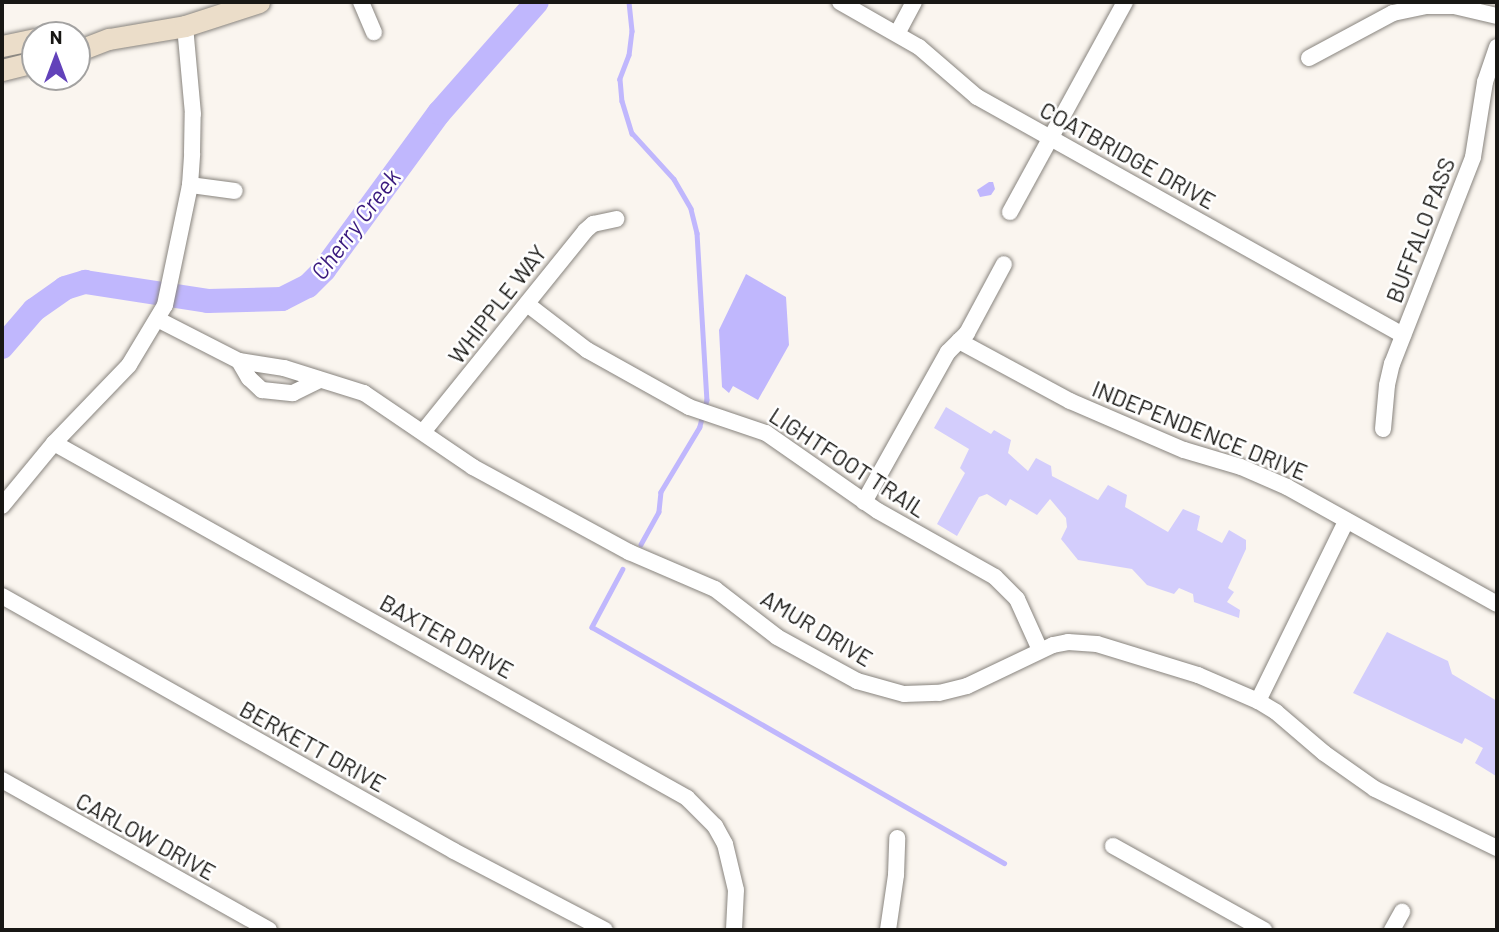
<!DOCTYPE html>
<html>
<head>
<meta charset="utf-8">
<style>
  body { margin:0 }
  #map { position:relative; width:1499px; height:932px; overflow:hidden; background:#faf5ef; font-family:Barlow,sans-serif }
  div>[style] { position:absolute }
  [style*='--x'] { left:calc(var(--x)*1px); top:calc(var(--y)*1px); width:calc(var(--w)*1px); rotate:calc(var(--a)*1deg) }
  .green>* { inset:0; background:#d3cdfc }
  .water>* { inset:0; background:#c0b7fd }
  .stream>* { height:4.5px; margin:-2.25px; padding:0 2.25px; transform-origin:2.25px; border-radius:2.25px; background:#c0b7fd }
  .river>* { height:24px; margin:-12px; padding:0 12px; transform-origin:12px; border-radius:12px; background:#c0b7fd }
  .roads { filter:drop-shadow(0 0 2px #88847e) drop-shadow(0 0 2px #88847e) }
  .minor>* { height:16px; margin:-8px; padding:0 8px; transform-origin:8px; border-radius:8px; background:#fff }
  .secondary>* { height:21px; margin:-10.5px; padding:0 10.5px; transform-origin:10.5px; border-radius:10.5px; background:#ebddc9 }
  span { translate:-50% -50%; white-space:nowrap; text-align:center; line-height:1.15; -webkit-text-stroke:5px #fff; paint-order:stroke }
  .street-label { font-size:23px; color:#181714 }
  .water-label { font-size:24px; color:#3a1a7e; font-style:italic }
  .frame { position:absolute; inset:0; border:4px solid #181714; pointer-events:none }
  .north { position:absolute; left:21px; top:21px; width:70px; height:70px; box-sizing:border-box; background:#fff; border:2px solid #a3a2a1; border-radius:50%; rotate:0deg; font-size:19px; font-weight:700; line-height:28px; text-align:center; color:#181714 }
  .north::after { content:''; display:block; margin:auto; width:24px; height:32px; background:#6242ba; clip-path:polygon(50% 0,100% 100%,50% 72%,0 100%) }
</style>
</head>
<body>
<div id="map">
  <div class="green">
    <i style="clip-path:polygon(946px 407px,991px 434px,994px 430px,1011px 440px,1008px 453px,1028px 471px,1036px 458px,1051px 466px,1052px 476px,1098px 500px,1108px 485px,1127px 495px,1125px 507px,1168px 532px,1183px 509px,1200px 516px,1197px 530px,1222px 543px,1229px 530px,1246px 540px,1246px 549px,1228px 588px,1234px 592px,1227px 602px,1240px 610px,1239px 618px,1194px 602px,1193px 594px,1179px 588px,1174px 594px,1147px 585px,1132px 569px,1078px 560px,1061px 539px,1067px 527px,1066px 518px,1050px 499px,1037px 515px,1010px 499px,1006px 506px,987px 494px,979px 497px,957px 536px,937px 524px,965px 473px,960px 468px,969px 449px,934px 428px)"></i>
    <i style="clip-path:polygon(1387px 632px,1448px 661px,1452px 674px,1497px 701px,1496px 776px,1475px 763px,1483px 748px,1465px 738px,1462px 744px,1353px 693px)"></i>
  </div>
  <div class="water">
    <i style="clip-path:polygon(989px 182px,993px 182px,995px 189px,991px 195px,980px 197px,977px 190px)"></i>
    <i style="clip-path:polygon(746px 274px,786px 297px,789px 345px,758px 400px,733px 386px,729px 393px,722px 387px,719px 330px)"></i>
  </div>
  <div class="stream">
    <i style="--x:629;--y:2;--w:29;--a:84"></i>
    <i style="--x:632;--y:31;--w:24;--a:97"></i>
    <i style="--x:629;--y:55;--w:26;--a:111"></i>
    <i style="--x:620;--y:79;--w:22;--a:85"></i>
    <i style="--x:622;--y:101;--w:34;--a:73"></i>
    <i style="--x:632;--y:133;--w:62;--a:47.6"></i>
    <i style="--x:674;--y:179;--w:34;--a:60"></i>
    <i style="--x:691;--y:209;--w:25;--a:76"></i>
    <i style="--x:697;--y:233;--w:167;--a:86.6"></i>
    <i style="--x:707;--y:400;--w:28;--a:105"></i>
    <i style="--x:700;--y:427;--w:76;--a:121"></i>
    <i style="--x:661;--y:492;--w:20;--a:96"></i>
    <i style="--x:659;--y:512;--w:37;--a:119"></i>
    <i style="--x:623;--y:569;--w:66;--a:118.1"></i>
    <i style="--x:592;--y:627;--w:475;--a:29.8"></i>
  </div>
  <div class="river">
    <i style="--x:2;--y:347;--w:49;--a:-49.1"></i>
    <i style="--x:34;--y:310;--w:38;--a:-35"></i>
    <i style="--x:65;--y:288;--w:21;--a:-17"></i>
    <i style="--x:85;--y:282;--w:124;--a:8.8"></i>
    <i style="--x:208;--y:301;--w:74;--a:-1.5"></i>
    <i style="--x:282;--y:299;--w:29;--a:-27"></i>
    <i style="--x:308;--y:286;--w:23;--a:-45"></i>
    <i style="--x:324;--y:270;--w:195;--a:-53.8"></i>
    <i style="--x:439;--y:113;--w:148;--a:-48.6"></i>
  </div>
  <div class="roads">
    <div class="minor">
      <i style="--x:361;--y:2;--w:33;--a:67"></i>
      <i style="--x:840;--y:2;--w:91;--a:29.7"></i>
      <i style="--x:919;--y:47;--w:77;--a:40.8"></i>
      <i style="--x:977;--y:97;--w:488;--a:29.2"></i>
      <i style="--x:898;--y:32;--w:34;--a:-62"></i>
      <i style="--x:1309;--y:58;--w:95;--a:-28.2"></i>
      <i style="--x:1393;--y:13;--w:33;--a:-12"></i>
      <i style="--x:1425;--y:6;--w:29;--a:0"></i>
      <i style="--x:1454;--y:6;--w:44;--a:13.1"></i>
      <i style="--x:190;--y:185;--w:45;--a:7.6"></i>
      <i style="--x:1010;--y:212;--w:239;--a:-61.3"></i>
      <i style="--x:527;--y:304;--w:76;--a:37.5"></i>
      <i style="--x:587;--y:350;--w:117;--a:29.2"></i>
      <i style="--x:689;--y:407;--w:81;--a:18.7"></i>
      <i style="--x:766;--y:433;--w:136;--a:34.9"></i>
      <i style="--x:878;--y:511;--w:134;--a:29.4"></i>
      <i style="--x:995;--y:577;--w:31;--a:45"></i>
      <i style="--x:1017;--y:599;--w:56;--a:65.7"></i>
      <i style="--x:159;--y:320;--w:90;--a:27.1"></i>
      <i style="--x:239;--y:361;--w:46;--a:8.8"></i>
      <i style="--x:284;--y:368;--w:84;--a:17.4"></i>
      <i style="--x:364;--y:393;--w:132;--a:34.2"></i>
      <i style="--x:473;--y:467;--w:178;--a:28.6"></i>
      <i style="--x:629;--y:552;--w:94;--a:23.3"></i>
      <i style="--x:715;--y:589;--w:78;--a:37.7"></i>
      <i style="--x:777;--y:637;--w:91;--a:28.8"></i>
      <i style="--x:857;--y:681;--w:49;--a:15.5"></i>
      <i style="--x:904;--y:694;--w:35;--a:-2"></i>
      <i style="--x:939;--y:693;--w:29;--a:-14"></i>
      <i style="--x:967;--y:686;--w:95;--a:-25.5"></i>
      <i style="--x:1053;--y:645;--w:15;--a:-11"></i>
      <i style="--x:1068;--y:642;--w:29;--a:4"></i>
      <i style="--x:1097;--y:644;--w:106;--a:17.1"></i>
      <i style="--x:1198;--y:675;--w:65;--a:23.4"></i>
      <i style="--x:1258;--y:701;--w:21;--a:31"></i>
      <i style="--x:1276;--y:712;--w:63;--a:40.5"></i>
      <i style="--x:1324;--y:753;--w:62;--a:35.2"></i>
      <i style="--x:1375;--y:789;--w:136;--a:25.8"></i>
      <i style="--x:959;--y:341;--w:126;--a:28.4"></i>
      <i style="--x:1070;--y:401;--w:124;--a:23.3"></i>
      <i style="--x:1184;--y:450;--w:59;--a:16.6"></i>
      <i style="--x:1241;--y:467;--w:50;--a:23.5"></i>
      <i style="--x:1287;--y:487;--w:240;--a:29.1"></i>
      <i style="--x:239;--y:361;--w:20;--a:60"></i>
      <i style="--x:249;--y:378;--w:18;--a:43"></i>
      <i style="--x:262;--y:390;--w:31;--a:6"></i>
      <i style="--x:293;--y:393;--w:30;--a:-26"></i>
      <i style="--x:1383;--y:429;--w:44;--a:-84.8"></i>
      <i style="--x:1387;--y:385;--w:22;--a:-77"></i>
      <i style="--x:1392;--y:364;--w:222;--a:-68.6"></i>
      <i style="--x:1473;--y:157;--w:76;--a:-80.9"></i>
      <i style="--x:1485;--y:82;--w:37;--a:-71"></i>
      <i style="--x:423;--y:432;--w:258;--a:-51.1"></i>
      <i style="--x:585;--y:231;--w:11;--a:-41"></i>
      <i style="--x:593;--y:224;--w:24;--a:-12"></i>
      <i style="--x:54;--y:443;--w:726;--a:29.28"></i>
      <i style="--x:687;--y:798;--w:40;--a:45"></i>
      <i style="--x:715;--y:826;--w:21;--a:61"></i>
      <i style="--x:725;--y:844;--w:47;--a:76.6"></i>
      <i style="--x:736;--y:890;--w:40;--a:92.9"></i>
      <i style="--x:864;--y:502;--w:172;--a:-60.8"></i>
      <i style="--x:948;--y:352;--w:27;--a:-45"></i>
      <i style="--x:967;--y:333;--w:78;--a:-61.8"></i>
      <i style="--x:2;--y:506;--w:82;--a:-50.5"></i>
      <i style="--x:54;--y:443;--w:108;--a:-46.1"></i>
      <i style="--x:129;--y:365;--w:70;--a:-59"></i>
      <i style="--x:165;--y:305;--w:123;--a:-78.2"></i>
      <i style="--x:190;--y:185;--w:32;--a:-86"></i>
      <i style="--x:192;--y:153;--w:39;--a:-89"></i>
      <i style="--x:193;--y:114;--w:88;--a:-95.2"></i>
      <i style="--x:2;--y:596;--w:519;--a:29.43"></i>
      <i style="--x:454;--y:851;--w:170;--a:27.6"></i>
      <i style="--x:1258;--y:701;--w:200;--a:-63.9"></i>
      <i style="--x:2;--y:780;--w:306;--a:29.3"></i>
      <i style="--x:1113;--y:846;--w:173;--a:29.1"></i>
      <i style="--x:888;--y:930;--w:56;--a:-81.7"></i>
      <i style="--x:896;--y:875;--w:37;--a:-88"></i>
      <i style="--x:1392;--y:930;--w:21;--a:-61"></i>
    </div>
    <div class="secondary">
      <i style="--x:2;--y:46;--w:34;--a:-12"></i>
      <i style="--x:77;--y:51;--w:34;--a:-21"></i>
      <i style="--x:109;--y:39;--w:77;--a:-9.7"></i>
      <i style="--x:185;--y:26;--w:78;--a:-18"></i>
      <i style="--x:2;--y:70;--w:34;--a:-14"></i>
    </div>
  </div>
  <div class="street-label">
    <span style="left:1128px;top:155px;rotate:29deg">COATBRIDGE DRIVE</span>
    <span style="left:1420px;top:230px;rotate:-69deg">BUFFALO PASS</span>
    <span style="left:497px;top:304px;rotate:-52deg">WHIPPLE WAY</span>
    <span style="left:1200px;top:430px;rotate:22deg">INDEPENDENCE DRIVE</span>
    <span style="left:848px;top:462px;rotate:33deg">LIGHTFOOT TRAIL</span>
    <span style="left:817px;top:628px;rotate:31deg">AMUR DRIVE</span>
    <span style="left:447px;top:636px;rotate:29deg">BAXTER DRIVE</span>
    <span style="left:313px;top:746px;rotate:29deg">BERKETT DRIVE</span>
    <span style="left:146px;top:836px;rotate:29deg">CARLOW DRIVE</span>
  </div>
  <div class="water-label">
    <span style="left:355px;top:224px;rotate:-53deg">Cherry Creek</span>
  </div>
  <div class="frame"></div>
  <div class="north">N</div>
</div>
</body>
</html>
